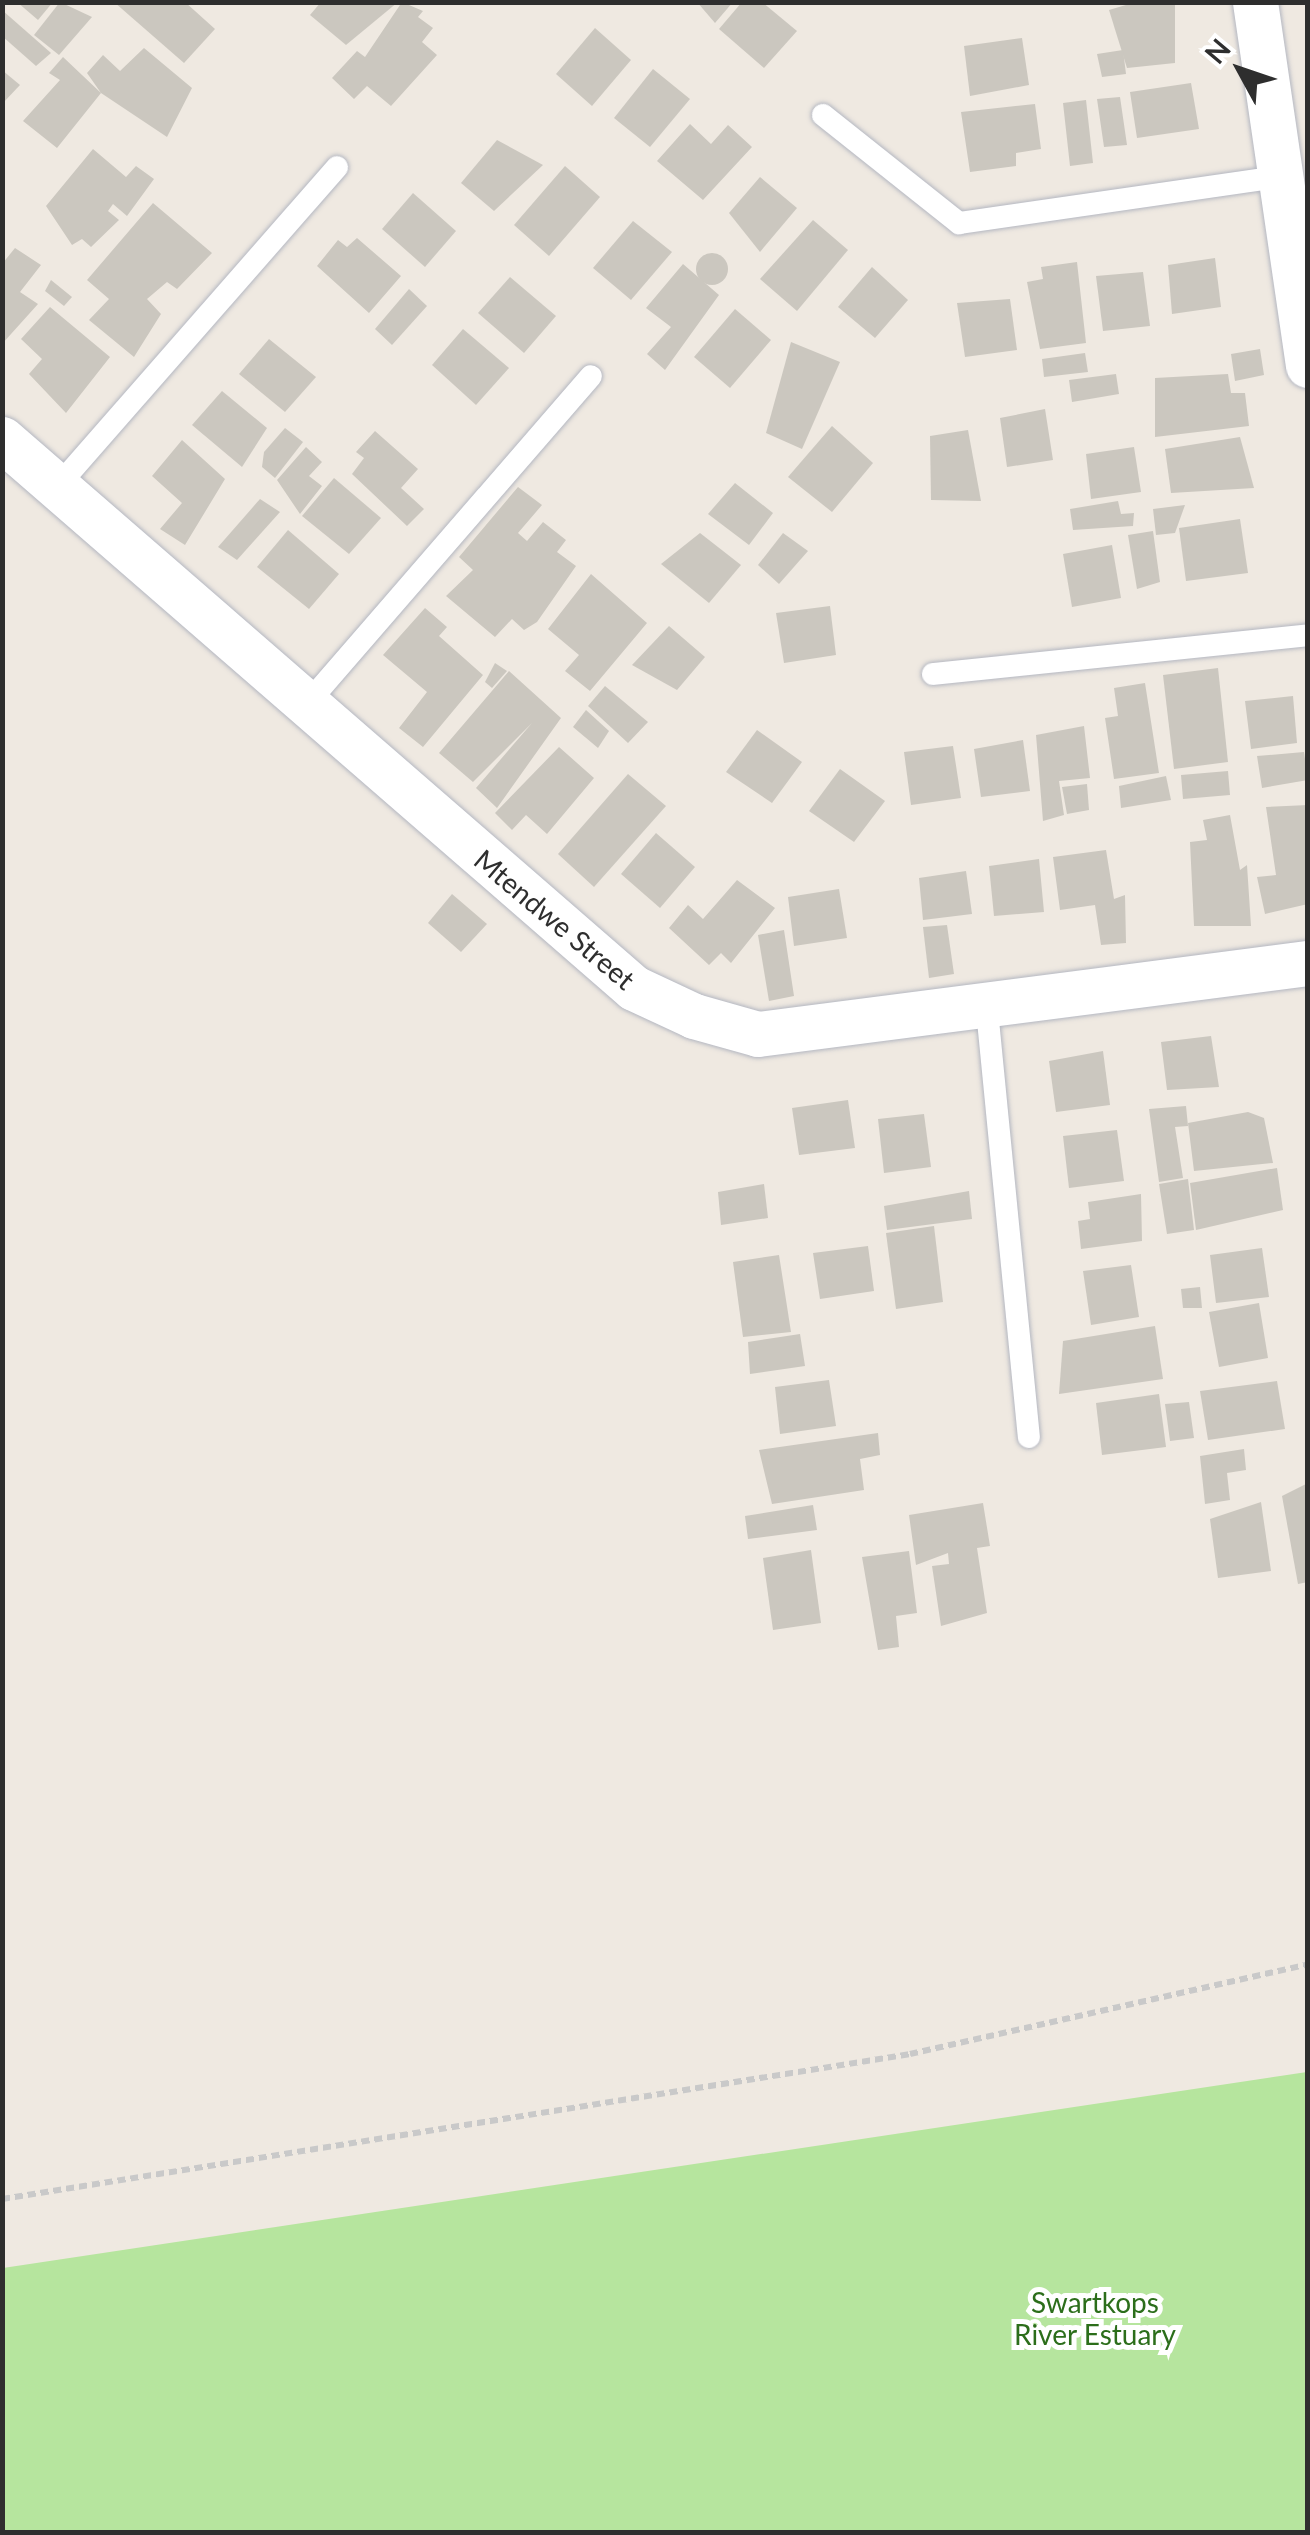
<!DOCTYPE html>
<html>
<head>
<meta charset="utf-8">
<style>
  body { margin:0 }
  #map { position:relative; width:1310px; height:2535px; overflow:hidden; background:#efe9e1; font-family:Lato,sans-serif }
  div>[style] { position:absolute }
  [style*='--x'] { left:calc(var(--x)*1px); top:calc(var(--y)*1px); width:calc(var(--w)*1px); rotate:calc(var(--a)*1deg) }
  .green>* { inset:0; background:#b6e59e }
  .building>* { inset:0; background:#cbc7bf }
  .round { border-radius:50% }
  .path>* { height:6px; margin-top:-3px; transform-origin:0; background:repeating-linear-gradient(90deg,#c9c9c9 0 8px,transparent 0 13px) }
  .roads { filter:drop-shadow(0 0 2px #b4b7c1) drop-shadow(0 0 2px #b4b7c1) }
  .lane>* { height:22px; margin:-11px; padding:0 11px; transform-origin:11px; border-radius:11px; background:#fff }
  .street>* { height:45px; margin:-22.5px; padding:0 22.5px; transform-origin:22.5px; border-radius:22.5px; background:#fff }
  span { translate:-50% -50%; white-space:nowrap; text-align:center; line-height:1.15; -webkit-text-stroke:10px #fff; paint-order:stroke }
  .street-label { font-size:28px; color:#2e2e2e }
  .park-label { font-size:28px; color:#2c6e1b }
  .frame { position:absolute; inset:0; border:5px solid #2e2e2e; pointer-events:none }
  .north { position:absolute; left:1190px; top:20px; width:100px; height:100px; -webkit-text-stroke:8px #fff; paint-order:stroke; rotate:310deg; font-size:28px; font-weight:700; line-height:40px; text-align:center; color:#2e2e2e }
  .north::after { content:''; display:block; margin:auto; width:35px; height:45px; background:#2e2e2e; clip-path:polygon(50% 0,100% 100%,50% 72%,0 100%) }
</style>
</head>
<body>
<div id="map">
  <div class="green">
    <i style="clip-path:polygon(1307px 2072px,1307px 2532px,3px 2532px,3px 2268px)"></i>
  </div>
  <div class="building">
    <i style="clip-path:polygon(17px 2px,53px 2px,38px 20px)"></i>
    <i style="clip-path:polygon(60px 2px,92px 17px,59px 55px,34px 35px)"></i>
    <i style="clip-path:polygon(114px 2px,185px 2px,215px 29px,184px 63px)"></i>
    <i style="clip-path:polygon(321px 2px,398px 2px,346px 45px,310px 15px)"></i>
    <i style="clip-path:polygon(402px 2px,423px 11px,418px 17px,433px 28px,422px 42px,437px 55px,391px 106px,367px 86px,354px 99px,332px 78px,357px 51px,365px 57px)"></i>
    <i style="clip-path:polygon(697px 2px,733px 2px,715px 23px)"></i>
    <i style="clip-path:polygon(742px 2px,762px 2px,797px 31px,764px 68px,719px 29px)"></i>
    <i style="clip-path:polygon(1136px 2px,1175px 4px,1175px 63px,1127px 68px,1109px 10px)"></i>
    <i style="clip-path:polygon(2px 10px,51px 53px,36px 66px,2px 36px)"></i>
    <i style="clip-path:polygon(595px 28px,631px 60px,592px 106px,556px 74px)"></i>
    <i style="clip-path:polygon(1022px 38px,1029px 85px,970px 96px,964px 46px)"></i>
    <i style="clip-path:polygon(144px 48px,192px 88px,167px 137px,101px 93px,57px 148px,23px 121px,60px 80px,49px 73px,63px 57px,101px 93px,87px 73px,103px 55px,120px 71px)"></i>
    <i style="clip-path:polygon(1123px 50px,1126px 74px,1102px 77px,1097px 54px)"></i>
    <i style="clip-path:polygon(653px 69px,690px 99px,650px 147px,614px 118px)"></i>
    <i style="clip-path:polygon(2px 70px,20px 85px,2px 104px)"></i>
    <i style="clip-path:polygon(1191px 83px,1199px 129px,1137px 138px,1130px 92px)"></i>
    <i style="clip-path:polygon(1120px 97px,1127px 145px,1104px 147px,1097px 99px)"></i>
    <i style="clip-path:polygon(1086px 100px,1093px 163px,1070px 166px,1063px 103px)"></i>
    <i style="clip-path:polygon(1035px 104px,1041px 149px,1016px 153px,1016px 166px,970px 172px,961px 112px)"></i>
    <i style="clip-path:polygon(690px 124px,711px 144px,728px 125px,752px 147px,703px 200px,657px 161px)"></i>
    <i style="clip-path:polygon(497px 140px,543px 165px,494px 211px,461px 183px)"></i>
    <i style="clip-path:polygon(93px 149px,126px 177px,136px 166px,154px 179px,127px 216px,113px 204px,108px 211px,119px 220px,91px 247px,82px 239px,72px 245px,46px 206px)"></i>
    <i style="clip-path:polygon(565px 166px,600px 197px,549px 256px,514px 225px)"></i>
    <i style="clip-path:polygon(760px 177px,797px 208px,760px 252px,729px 213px)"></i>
    <i style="clip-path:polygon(413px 193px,456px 231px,425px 267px,382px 229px)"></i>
    <i style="clip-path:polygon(153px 203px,212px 253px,177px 289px,167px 282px,147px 299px,161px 314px,134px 357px,89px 320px,109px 299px,87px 280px)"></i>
    <i style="clip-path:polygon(813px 220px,848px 250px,797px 311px,760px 279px)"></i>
    <i style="clip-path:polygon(633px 221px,672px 252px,631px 300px,593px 268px)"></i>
    <i style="clip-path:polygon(357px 238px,401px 276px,369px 313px,317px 266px,338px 240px,347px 247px)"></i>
    <i style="clip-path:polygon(15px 248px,41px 265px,20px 292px,38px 304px,2px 344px,2px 264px)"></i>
    <i class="round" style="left:696px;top:253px;width:32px;height:32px"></i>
    <i style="clip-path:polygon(1215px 258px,1221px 307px,1172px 314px,1168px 265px)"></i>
    <i style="clip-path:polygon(1077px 262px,1086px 343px,1040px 349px,1027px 282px,1043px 279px,1041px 267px)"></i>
    <i style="clip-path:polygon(683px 264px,719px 295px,665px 370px,647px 354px,671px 327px,646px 308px)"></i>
    <i style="clip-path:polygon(872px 267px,908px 300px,875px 338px,838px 307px)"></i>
    <i style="clip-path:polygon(1143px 272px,1150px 326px,1103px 331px,1096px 276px)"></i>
    <i style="clip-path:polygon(510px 277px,556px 316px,524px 353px,478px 313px)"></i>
    <i style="clip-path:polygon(51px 280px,72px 297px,64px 306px,45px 291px)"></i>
    <i style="clip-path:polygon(409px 289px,427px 306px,392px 345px,375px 329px)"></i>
    <i style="clip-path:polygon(1010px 299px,1017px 350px,965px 357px,957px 303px)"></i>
    <i style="clip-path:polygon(50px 307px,110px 357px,66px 413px,29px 374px,42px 359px,21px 339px)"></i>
    <i style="clip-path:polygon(735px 309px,771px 340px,730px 388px,694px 357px)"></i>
    <i style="clip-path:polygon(463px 329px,509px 368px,476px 405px,432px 365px)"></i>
    <i style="clip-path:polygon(269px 339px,316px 377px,285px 412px,239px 374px)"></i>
    <i style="clip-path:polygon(791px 342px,840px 362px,802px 449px,766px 433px)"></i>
    <i style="clip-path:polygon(1260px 349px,1264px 375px,1235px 381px,1231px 354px)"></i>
    <i style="clip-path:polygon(1085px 353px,1088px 372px,1044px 377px,1042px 359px)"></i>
    <i style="clip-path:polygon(1116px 374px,1119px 394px,1072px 402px,1069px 380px)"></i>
    <i style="clip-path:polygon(1228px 374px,1231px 393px,1245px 393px,1249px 426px,1155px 437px,1155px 378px)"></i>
    <i style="clip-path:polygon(222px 391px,267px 428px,242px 467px,192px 425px)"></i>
    <i style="clip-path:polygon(1045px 409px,1053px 460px,1007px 467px,1000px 418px)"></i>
    <i style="clip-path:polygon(832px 426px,873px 463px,832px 512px,788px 477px)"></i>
    <i style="clip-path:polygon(285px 428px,303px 442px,275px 478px,262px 467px,264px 452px)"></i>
    <i style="clip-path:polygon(968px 430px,981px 501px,931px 500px,930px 436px)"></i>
    <i style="clip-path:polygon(375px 431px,418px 469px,401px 488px,424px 509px,407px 526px,352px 474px,364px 458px,356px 452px)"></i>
    <i style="clip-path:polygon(1240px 437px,1254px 488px,1171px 493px,1165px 449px)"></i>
    <i style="clip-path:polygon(182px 440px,225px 479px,185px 545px,160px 529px,182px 503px,152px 476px)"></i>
    <i style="clip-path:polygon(306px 447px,322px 462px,309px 476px,322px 486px,300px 514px,277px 480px)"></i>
    <i style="clip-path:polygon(1134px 447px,1141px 492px,1091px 499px,1086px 454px)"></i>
    <i style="clip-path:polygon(334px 478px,381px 518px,349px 554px,302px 516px)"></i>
    <i style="clip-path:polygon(735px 483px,773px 513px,749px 545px,708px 514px)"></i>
    <i style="clip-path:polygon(518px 487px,542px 505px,518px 533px,527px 541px,543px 522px,566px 540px,557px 552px,576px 566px,537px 622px,524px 630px,512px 619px,495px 637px,446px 596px,473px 570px,459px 557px)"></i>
    <i style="clip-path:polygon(260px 499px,280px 512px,237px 560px,218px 547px)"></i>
    <i style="clip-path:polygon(1118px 501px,1121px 514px,1134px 513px,1133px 526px,1073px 530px,1070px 509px)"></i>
    <i style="clip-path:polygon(1185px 505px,1175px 533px,1156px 535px,1153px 509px)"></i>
    <i style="clip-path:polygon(1240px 519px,1248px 573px,1186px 581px,1179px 528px)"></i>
    <i style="clip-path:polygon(288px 530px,339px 574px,309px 609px,257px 567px)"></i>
    <i style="clip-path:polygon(1153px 531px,1160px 582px,1137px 589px,1128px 535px)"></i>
    <i style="clip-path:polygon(700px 533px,741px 565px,709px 603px,661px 564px)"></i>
    <i style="clip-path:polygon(783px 533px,808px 551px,779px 584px,758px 565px)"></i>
    <i style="clip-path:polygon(1112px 545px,1121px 598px,1072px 607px,1063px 554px)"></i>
    <i style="clip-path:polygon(591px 574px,647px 623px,590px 691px,565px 671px,579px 655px,548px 629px)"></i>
    <i style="clip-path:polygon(830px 606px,836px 655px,784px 663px,776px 613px)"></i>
    <i style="clip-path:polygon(425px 608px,447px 627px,439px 636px,483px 675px,423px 747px,399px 728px,427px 692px,383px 655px)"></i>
    <i style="clip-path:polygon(669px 626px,705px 657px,677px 690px,632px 665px)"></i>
    <i style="clip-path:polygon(495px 663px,507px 671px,492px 688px,485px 682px)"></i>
    <i style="clip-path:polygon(1218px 668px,1228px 762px,1174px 769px,1163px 675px)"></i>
    <i style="clip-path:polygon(509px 671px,561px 718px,497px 808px,476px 788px,532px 723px,473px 782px,439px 753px)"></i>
    <i style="clip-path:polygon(1145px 683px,1159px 773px,1114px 779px,1105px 718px,1118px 716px,1114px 688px)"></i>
    <i style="clip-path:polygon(605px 686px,648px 722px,628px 743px,588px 706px)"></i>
    <i style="clip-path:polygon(1293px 696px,1297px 743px,1251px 749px,1245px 701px)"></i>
    <i style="clip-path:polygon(586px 710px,609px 731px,598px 748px,573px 727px)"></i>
    <i style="clip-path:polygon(1084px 726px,1090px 778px,1059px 781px,1064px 815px,1043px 821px,1036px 735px)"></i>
    <i style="clip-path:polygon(757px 730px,802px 762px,772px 803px,726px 772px)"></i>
    <i style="clip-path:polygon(1023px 740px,1030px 791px,981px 797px,974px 749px)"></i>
    <i style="clip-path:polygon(953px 746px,961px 798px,911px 805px,904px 752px)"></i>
    <i style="clip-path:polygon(559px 747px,594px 778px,547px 834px,526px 815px,512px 830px,495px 813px)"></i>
    <i style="clip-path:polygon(1304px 752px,1308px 780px,1262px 788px,1257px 756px)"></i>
    <i style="clip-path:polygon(840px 769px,885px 801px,854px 842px,809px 811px)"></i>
    <i style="clip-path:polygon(1228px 771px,1230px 795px,1183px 799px,1181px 775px)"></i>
    <i style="clip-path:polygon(628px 774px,666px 806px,594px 887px,558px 854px)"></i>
    <i style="clip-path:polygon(1166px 776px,1171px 800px,1121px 808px,1119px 786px)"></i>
    <i style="clip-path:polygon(1087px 784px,1089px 810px,1067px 814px,1062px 787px)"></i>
    <i style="clip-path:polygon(1308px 805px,1308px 904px,1265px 914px,1257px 877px,1276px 875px,1266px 807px)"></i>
    <i style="clip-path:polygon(1230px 815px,1240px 870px,1247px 865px,1251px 926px,1194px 926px,1190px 842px,1207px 840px,1203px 820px)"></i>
    <i style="clip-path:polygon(656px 833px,695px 867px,660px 908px,621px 874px)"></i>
    <i style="clip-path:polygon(1106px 850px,1114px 899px,1125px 895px,1126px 943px,1101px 945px,1095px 905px,1060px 910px,1053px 857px)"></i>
    <i style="clip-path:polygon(1039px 859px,1044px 912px,994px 916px,989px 866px)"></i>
    <i style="clip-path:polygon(966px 871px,972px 914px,923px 920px,919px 878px)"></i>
    <i style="clip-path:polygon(737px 880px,775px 908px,731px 963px,721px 953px,709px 965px,669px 928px,688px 905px,703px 919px)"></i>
    <i style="clip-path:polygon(839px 889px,847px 938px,794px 946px,788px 897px)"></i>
    <i style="clip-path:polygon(452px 894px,487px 924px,461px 952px,428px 923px)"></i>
    <i style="clip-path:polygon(947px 925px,954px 974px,929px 978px,923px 927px)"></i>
    <i style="clip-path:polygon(784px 930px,794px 996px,769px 1001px,758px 935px)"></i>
    <i style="clip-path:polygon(1211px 1036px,1219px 1087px,1167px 1090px,1161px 1042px)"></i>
    <i style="clip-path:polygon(1103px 1051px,1110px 1105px,1056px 1112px,1049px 1061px)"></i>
    <i style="clip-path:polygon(848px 1100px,855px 1148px,799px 1155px,792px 1108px)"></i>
    <i style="clip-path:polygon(1186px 1106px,1188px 1126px,1175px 1127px,1183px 1178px,1159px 1182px,1149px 1109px)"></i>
    <i style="clip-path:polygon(1248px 1112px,1264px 1118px,1273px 1163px,1194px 1171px,1188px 1123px)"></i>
    <i style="clip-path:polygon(924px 1114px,931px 1167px,884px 1173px,878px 1119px)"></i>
    <i style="clip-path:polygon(1117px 1130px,1124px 1181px,1069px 1188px,1063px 1136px)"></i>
    <i style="clip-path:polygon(1277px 1168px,1283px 1210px,1196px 1230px,1190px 1183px)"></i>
    <i style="clip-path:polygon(1188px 1179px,1194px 1230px,1167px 1234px,1159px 1184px)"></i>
    <i style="clip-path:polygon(764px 1184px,768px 1218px,721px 1225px,718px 1192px)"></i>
    <i style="clip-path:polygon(969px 1191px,972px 1219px,887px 1230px,884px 1206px)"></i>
    <i style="clip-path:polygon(1141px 1194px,1142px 1241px,1081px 1249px,1078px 1221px,1090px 1219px,1088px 1202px)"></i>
    <i style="clip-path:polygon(934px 1226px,943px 1302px,896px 1309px,886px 1233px)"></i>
    <i style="clip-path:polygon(868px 1246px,874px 1291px,820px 1299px,813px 1253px)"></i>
    <i style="clip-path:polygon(1262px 1248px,1269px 1297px,1216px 1303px,1210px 1255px)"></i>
    <i style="clip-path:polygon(779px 1255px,791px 1332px,743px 1337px,733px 1262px)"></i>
    <i style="clip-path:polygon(1131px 1265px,1139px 1317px,1091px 1325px,1083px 1271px)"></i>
    <i style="clip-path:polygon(1200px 1287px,1202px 1308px,1183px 1308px,1181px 1289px)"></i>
    <i style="clip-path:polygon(1259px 1303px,1268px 1358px,1219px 1367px,1209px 1312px)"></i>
    <i style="clip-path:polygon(1155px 1326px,1163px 1379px,1059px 1394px,1063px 1341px)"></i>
    <i style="clip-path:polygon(800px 1334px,805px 1366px,750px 1374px,748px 1342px)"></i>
    <i style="clip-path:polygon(829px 1380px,836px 1426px,780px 1434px,775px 1387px)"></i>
    <i style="clip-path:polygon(1277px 1381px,1285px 1429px,1208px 1440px,1200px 1391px)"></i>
    <i style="clip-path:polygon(1159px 1394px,1166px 1447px,1102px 1455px,1096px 1403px)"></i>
    <i style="clip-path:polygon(1189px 1402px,1194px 1438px,1170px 1441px,1165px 1404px)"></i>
    <i style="clip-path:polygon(878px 1433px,880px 1455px,860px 1459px,864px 1490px,772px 1504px,759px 1450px)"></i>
    <i style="clip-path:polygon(1244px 1449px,1246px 1470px,1227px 1473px,1230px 1500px,1205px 1504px,1200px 1456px)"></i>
    <i style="clip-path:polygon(1308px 1483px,1308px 1582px,1298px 1584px,1282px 1496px)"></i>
    <i style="clip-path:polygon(1261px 1502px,1271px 1571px,1218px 1578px,1210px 1519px)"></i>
    <i style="clip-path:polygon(983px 1503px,990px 1546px,977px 1548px,987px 1613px,941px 1626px,932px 1566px,949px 1564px,948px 1553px,916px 1565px,909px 1515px)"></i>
    <i style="clip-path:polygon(813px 1505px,817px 1530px,748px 1539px,745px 1516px)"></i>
    <i style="clip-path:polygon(811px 1550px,821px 1623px,773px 1630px,763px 1558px)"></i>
    <i style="clip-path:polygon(909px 1551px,917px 1613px,896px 1616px,899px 1647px,878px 1650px,862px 1557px)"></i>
  </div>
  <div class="path">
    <i style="--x:2;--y:2199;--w:920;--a:-9.07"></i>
    <i style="--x:910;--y:2054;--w:408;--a:-12.7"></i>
  </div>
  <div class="roads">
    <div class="lane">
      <i style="--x:823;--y:115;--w:174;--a:38.5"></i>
      <i style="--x:959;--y:223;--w:324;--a:-8.2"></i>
      <i style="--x:57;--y:487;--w:425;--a:-48.8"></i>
      <i style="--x:933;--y:674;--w:377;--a:-5.9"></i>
      <i style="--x:306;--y:705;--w:435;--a:-49.1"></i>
      <i style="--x:987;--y:1010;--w:429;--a:84.4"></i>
    </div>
    <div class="street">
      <i style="--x:1255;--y:2;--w:367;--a:81.7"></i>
      <i style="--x:2;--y:439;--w:837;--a:40.98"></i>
      <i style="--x:634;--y:988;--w:66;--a:25"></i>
      <i style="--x:694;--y:1016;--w:66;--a:15.7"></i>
      <i style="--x:758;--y:1034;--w:555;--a:-7.36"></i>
    </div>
  </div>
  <div class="street-label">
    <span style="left:555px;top:919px;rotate:40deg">Mtendwe Street</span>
  </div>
  <div class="park-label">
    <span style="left:1095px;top:2318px">Swartkops<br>River Estuary</span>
  </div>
  <div class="frame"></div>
  <div class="north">N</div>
</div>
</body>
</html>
